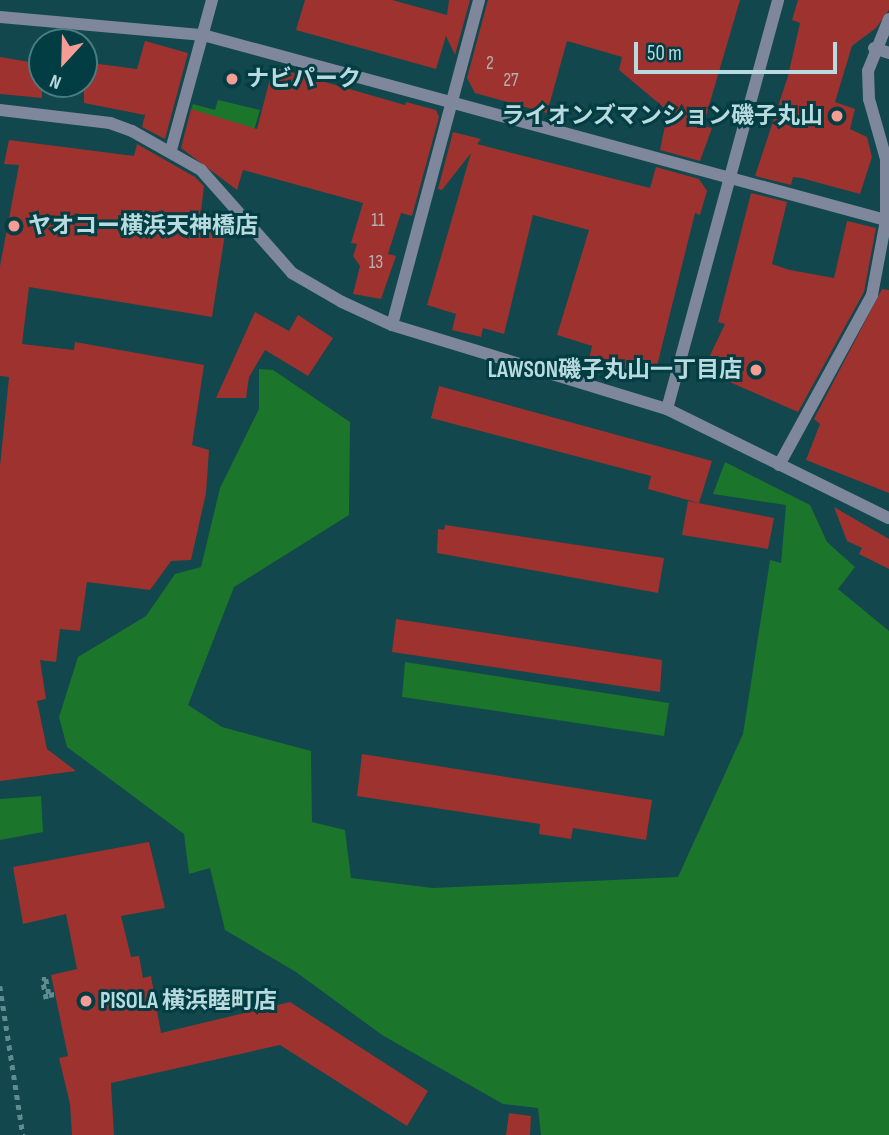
<!DOCTYPE html>
<html>
<head>
<meta charset="utf-8">
<style>
  body { margin:0 }
  #map { position:relative; width:889px; height:1135px; overflow:hidden; background:#11474d; font-family:"Sofia Sans Condensed","Noto Sans JP",sans-serif }
  div>[style] { position:absolute }
  [style*='--x'] { left:calc(var(--x)*1px); top:calc(var(--y)*1px); width:calc(var(--w)*1px); rotate:calc(var(--a)*1deg) }
  .green>* { inset:0; background:#1b752a }
  .building>* { inset:0; background:#9d322f }
  .path>* { height:4.5px; margin-top:-2.25px; transform-origin:0; background:repeating-linear-gradient(90deg,#608c91 0 5px,transparent 0 10px) }
  .minor>* { height:12px; margin:-6px; padding:0 6px; transform-origin:6px; border-radius:6px; background:#7e879b }
  .dots>* { width:19px; height:19px; translate:-50% -50%; box-sizing:border-box; border:4px solid #013d42; border-radius:50% }
  span { translate:-50% -50%; white-space:nowrap; text-align:center; line-height:1.15; -webkit-text-stroke:6px #013d42; paint-order:stroke }
  .number-label { font-size:19px; color:#b2b0b2 }
  .number-label span { -webkit-text-stroke-width:0 }
  .poi-label { font-size:23px; color:#b9dade; font-weight:700 }
  .left { translate:0 -50%; text-align:left }
  .right { translate:-100% -50%; text-align:right }
  .north { position:absolute; left:28px; top:28px; width:70px; height:70px; box-sizing:border-box; background:#013d42; border:2px solid #4b7c80; border-radius:50%; rotate:202deg; font-size:19px; font-weight:700; line-height:28px; text-align:center; color:#b9dade }
  .north::after { content:''; display:block; margin:auto; width:24px; height:32px; background:#f59c94; clip-path:polygon(50% 0,100% 100%,50% 72%,0 100%) }
  .scale { position:absolute; left:634px; top:42px; width:203px; height:32px; box-sizing:border-box; border:4px solid #b9dade; border-top:0; padding-left:9px; font-size:21px; line-height:24px; white-space:nowrap; color:#b9dade; -webkit-text-stroke:5px #013d42; paint-order:stroke }
</style>
</head>
<body>
<div id="map">
  <div class="green">
    <i style="clip-path:polygon(218px 100px,260px 110px,253px 134px,191px 109px,193px 104px,215px 110px)"></i>
    <i style="clip-path:polygon(259px 369px,273px 370px,350px 422px,349px 515px,234px 587px,188px 705px,222px 727px,311px 751px,312px 822px,345px 830px,351px 878px,433px 888px,678px 877px,743px 734px,770px 560px,781px 563px,786px 505px,713px 494px,725px 462px,810px 505px,827px 542px,855px 567px,838px 589px,889px 631px,889px 1135px,541px 1135px,538px 1108px,503px 1104px,382px 1035px,296px 972px,225px 930px,210px 868px,189px 874px,184px 834px,67px 747px,59px 717px,78px 657px,146px 616px,175px 574px,201px 567px,220px 488px,259px 409px)"></i>
    <i style="clip-path:polygon(405px 662px,669px 703px,664px 736px,402px 697px)"></i>
    <i style="clip-path:polygon(41px 796px,43px 832px,0 840px,0 799px)"></i>
  </div>
  <div class="building">
    <i style="clip-path:polygon(305px 0,392px 0,447px 15px,449px 0,470px 0,455px 55px,446px 36px,436px 69px,296px 30px)"></i>
    <i style="clip-path:polygon(488px 0,740px 0,703px 126px,712px 128px,700px 161px,660px 150px,668px 111px,619px 70px,622px 57px,567px 41px,547px 113px,475px 93px,467px 78px)"></i>
    <i style="clip-path:polygon(798px 0,889px 0,889px 10px,876px 28px,852px 46px,835px 102px,855px 109px,850px 129px,867px 137px,872px 157px,860px 194px,801px 178px,793px 177px,791px 185px,755px 176px,788px 76px,800px 23px,792px 20px)"></i>
    <i style="clip-path:polygon(145px 41px,188px 53px,165px 139px,142px 127px,145px 115px,84px 103px,84px 62px,137px 69px)"></i>
    <i style="clip-path:polygon(0 57px,42px 64px,42px 98px,0 94px)"></i>
    <i style="clip-path:polygon(273px 67px,405px 105px,406px 102px,436px 110px,439px 117px,412px 216px,401px 213px,388px 254px,396px 256px,381px 299px,353px 294px,360px 266px,353px 256px,357px 244px,351px 243px,363px 203px,243px 170px,237px 190px,181px 148px,191px 109px,257px 129px)"></i>
    <i style="clip-path:polygon(453px 132px,481px 139px,477px 144px,650px 188px,656px 167px,699px 179px,707px 191px,700px 215px,695px 213px,656px 370px,627px 363px,625px 375px,587px 368px,592px 346px,557px 335px,589px 230px,533px 215px,504px 334px,483px 328px,481px 337px,452px 330px,456px 314px,427px 305px,471px 153px,442px 190px,438px 189px)"></i>
    <i style="clip-path:polygon(9px 140px,134px 156px,137px 144px,195px 177px,204px 186px,199px 228px,225px 234px,212px 317px,29px 287px,22px 344px,74px 350px,75px 342px,204px 365px,192px 445px,209px 450px,206px 493px,191px 560px,171px 561px,150px 590px,87px 582px,80px 631px,60px 629px,56px 662px,40px 660px,46px 699px,37px 701px,47px 749px,76px 771px,0 781px,0 466px,9px 377px,0 376px,0 266px,19px 165px,4px 164px)"></i>
    <i style="clip-path:polygon(751px 193px,787px 202px,772px 264px,790px 270px,834px 278px,847px 221px,876px 228px,864px 292px,798px 412px,709px 373px,710px 368px,705px 366px,725px 324px,718px 322px)"></i>
    <i style="clip-path:polygon(882px 289px,889px 290px,889px 493px,806px 460px,820px 424px,814px 419px)"></i>
    <i style="clip-path:polygon(255px 312px,289px 331px,298px 315px,333px 338px,308px 376px,265px 350px,249px 377px,246px 398px,216px 398px)"></i>
    <i style="clip-path:polygon(439px 386px,712px 461px,699px 503px,648px 489px,651px 476px,431px 418px)"></i>
    <i style="clip-path:polygon(688px 501px,774px 518px,768px 549px,682px 535px)"></i>
    <i style="clip-path:polygon(834px 507px,889px 539px,889px 569px,859px 554px,862px 548px,847px 541px)"></i>
    <i style="clip-path:polygon(445px 525px,664px 558px,658px 593px,437px 553px,438px 529px,444px 530px)"></i>
    <i style="clip-path:polygon(396px 619px,662px 660px,660px 692px,392px 652px)"></i>
    <i style="clip-path:polygon(362px 754px,652px 800px,646px 840px,573px 828px,571px 839px,539px 834px,540px 824px,357px 796px)"></i>
    <i style="clip-path:polygon(149px 842px,165px 908px,121px 916px,131px 957px,139px 956px,143px 978px,151px 976px,161px 1033px,290px 1002px,428px 1091px,407px 1126px,280px 1045px,111px 1083px,114px 1135px,72px 1135px,70px 1104px,59px 1058px,68px 1056px,51px 975px,77px 969px,66px 914px,23px 924px,13px 867px)"></i>
    <i style="clip-path:polygon(509px 1113px,531px 1116px,530px 1135px,506px 1135px)"></i>
  </div>
  <div class="path">
    <i style="--x:0;--y:986;--w:151;--a:81.2"></i>
    <i style="--x:46;--y:999;--w:20;--a:-101"></i>
    <i style="--x:42;--y:979;--w:4;--a:0"></i>
    <i style="--x:46;--y:979;--w:16;--a:79"></i>
    <i style="--x:49;--y:995;--w:6;--a:-9"></i>
  </div>
  <div class="minor">
    <i style="--x:0;--y:17;--w:204;--a:5.1"></i>
    <i style="--x:203;--y:35;--w:711;--a:15.17"></i>
    <i style="--x:874;--y:48;--w:16;--a:18"></i>
    <i style="--x:0;--y:110;--w:111;--a:6.7"></i>
    <i style="--x:110;--y:123;--w:23;--a:20"></i>
    <i style="--x:132;--y:131;--w:79;--a:29.5"></i>
    <i style="--x:201;--y:170;--w:137;--a:48.5"></i>
    <i style="--x:292;--y:273;--w:58;--a:30.1"></i>
    <i style="--x:342;--y:302;--w:55;--a:24.7"></i>
    <i style="--x:392;--y:325;--w:288;--a:17"></i>
    <i style="--x:667;--y:409;--w:247;--a:26.2"></i>
    <i style="--x:171;--y:150;--w:156;--a:-74.7"></i>
    <i style="--x:392;--y:325;--w:336;--a:-75"></i>
    <i style="--x:667;--y:409;--w:424;--a:-74.8"></i>
    <i style="--x:779;--y:465;--w:194;--a:-61.3"></i>
    <i style="--x:872;--y:295;--w:76;--a:-79.4"></i>
    <i style="--x:886;--y:220;--w:61;--a:-90"></i>
    <i style="--x:886;--y:159;--w:62;--a:-105.8"></i>
    <i style="--x:869;--y:99;--w:28;--a:-92"></i>
    <i style="--x:868;--y:71;--w:56;--a:-68"></i>
  </div>
  <div class="dots">
    <i style="left:232px;top:79px;background:#f59c94"></i>
    <i style="left:837px;top:116px;background:#f59c94"></i>
    <i style="left:14px;top:226px;background:#f59c94"></i>
    <i style="left:756px;top:370px;background:#f59c94"></i>
    <i style="left:86px;top:1001px;background:#f59c94"></i>
  </div>
  <div class="number-label">
    <span style="left:490px;top:64px">2</span>
    <span style="left:511px;top:81px">27</span>
    <span style="left:378px;top:221px">11</span>
    <span style="left:376px;top:263px">13</span>
  </div>
  <div class="poi-label">
    <span class="left" style="left:246px;top:79px">ナビパーク</span>
    <span class="right" style="left:823px;top:116px">ライオンズマンション磯子丸山</span>
    <span class="left" style="left:28px;top:226px">ヤオコー横浜天神橋店</span>
    <span class="right" style="left:742px;top:370px">LAWSON磯子丸山一丁目店</span>
    <span class="left" style="left:100px;top:1001px">PISOLA 横浜睦町店</span>
  </div>
  <div class="north">N</div>
  <div class="scale">50 m</div>
</div>
</body>
</html>
